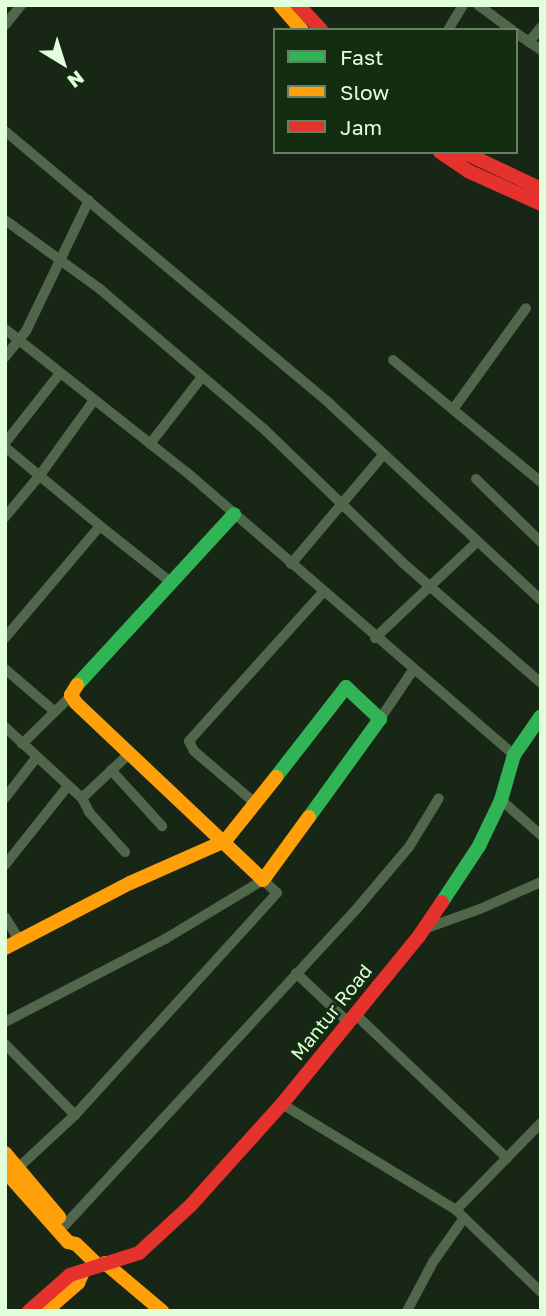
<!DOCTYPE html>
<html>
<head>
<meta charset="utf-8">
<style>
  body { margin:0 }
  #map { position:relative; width:546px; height:1316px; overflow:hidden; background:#182616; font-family:"Golos Text",sans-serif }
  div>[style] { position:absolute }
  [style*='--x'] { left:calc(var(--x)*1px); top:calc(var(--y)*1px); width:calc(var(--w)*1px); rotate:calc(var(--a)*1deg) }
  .street>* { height:10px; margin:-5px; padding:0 5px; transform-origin:5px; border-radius:5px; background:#51674b }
  .fast>* { height:14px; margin:-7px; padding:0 7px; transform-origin:7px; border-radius:7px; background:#30b455 }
  .slow>* { height:14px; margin:-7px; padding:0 7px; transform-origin:7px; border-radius:7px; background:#ff9f0a }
  .jam>* { height:14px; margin:-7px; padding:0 7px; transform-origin:7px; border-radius:7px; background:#e5322d }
  span { translate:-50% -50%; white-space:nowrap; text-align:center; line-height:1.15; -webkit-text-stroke:5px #122d0f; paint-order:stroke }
  .street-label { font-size:19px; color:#e1ffdb }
  .frame { position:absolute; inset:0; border:7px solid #e1ffdb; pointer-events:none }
  .legend { position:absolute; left:273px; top:28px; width:245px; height:126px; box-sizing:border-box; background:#122d0f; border:2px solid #658161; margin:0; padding:9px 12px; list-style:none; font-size:21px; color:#e1ffdb }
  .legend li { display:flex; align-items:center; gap:14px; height:35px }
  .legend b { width:35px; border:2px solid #658161 }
  .north { position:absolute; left:28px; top:28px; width:70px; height:70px; -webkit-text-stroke:5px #122d0f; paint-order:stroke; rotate:142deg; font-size:19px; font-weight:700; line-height:28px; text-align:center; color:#e1ffdb }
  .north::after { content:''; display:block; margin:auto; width:24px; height:32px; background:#e1ffdb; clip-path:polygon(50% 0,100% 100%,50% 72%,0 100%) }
</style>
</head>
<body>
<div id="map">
  <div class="street">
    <i style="--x:478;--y:5;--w:42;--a:36.3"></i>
    <i style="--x:5;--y:25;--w:26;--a:-51"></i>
    <i style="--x:448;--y:30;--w:29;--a:-59"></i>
    <i style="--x:516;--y:33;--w:30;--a:34"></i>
    <i style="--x:529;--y:42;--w:19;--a:-51"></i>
    <i style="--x:5;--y:131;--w:424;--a:40"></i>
    <i style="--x:330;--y:404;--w:288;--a:42.9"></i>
    <i style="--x:5;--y:220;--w:117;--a:36"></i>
    <i style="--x:100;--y:289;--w:218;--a:40.5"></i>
    <i style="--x:266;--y:431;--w:190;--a:43.9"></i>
    <i style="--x:403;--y:563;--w:183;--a:41"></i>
    <i style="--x:5;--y:329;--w:237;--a:38.3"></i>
    <i style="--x:191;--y:476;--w:427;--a:40.8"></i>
    <i style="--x:5;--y:357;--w:33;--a:-51"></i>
    <i style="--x:26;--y:331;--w:145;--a:-64.3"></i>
    <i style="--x:393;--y:360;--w:192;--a:39.5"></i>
    <i style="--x:454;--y:408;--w:123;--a:-54.2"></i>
    <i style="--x:5;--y:443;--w:89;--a:-51.8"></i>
    <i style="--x:150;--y:444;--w:85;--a:-52.2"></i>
    <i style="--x:5;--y:447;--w:124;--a:39.7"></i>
    <i style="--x:476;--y:479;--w:91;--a:44.1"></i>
    <i style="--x:5;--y:517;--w:55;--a:-50.2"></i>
    <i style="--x:40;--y:475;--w:92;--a:-54.2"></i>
    <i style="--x:291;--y:564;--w:144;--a:-49.8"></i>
    <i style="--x:5;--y:638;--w:147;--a:-49.7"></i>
    <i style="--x:100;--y:526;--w:92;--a:38.4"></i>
    <i style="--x:375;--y:638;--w:141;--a:-43.3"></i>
    <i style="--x:5;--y:669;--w:65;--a:40.6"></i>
    <i style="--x:380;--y:719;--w:59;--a:-56"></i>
    <i style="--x:5;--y:727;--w:105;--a:42.7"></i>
    <i style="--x:82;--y:798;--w:66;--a:-43.2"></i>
    <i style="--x:22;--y:744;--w:70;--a:-44.4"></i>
    <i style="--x:111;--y:770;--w:76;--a:47.7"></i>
    <i style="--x:5;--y:798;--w:51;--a:-52.2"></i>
    <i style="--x:82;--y:798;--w:16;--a:63"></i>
    <i style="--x:89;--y:812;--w:54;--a:48"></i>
    <i style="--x:501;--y:800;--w:53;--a:41.2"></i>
    <i style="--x:255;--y:803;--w:80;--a:-139.6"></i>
    <i style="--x:194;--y:751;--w:11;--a:-117"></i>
    <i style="--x:189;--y:741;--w:200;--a:-48"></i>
    <i style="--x:5;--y:865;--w:100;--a:-51.5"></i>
    <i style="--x:5;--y:917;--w:28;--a:58"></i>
    <i style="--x:424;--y:929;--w:59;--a:-19.7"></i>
    <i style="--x:480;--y:909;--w:67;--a:-23.9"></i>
    <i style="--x:296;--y:973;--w:70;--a:43.3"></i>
    <i style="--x:354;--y:1013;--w:211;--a:43.5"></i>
    <i style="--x:5;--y:1022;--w:180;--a:-27.4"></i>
    <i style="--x:165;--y:939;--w:114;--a:-31"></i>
    <i style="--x:263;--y:880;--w:19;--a:43"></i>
    <i style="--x:277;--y:893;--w:300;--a:132.3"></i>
    <i style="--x:75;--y:1115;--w:78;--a:137.1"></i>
    <i style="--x:5;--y:1044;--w:100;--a:45.4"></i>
    <i style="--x:282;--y:1104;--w:204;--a:31.3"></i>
    <i style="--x:456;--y:1210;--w:118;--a:44"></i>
    <i style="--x:456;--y:1210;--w:122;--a:-45.7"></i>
    <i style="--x:65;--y:1225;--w:426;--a:-47.3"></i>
    <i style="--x:354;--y:912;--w:85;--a:-49.8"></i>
    <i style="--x:409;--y:847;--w:57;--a:-58.5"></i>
    <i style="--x:407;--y:1311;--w:55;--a:-62"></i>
    <i style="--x:433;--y:1262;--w:54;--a:-54.8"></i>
  </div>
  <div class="fast">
    <i style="--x:77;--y:685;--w:232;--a:-47.4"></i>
    <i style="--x:276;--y:777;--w:114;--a:-52.1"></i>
    <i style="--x:346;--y:687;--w:47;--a:43.3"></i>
    <i style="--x:380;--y:719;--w:121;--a:125.9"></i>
    <i style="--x:442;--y:902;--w:67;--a:-56.5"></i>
    <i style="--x:479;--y:846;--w:51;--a:-64.4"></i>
    <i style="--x:501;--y:800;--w:47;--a:-73.9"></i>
    <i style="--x:514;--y:755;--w:47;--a:-55.3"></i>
  </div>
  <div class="slow">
    <i style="--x:280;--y:5;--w:33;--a:49"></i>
    <i style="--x:77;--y:685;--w:12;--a:121"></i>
    <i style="--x:71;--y:695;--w:9;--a:58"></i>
    <i style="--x:76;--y:703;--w:257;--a:43.4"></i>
    <i style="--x:263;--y:880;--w:78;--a:-53.9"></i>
    <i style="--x:5;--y:948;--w:141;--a:-27.5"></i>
    <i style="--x:130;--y:883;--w:104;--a:-23.9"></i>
    <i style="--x:225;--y:841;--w:82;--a:-51.4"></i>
    <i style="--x:5;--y:1153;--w:84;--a:49.8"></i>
    <i style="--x:5;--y:1171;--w:95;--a:48.4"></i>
    <i style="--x:68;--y:1242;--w:8;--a:14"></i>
    <i style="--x:76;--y:1244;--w:30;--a:44"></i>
    <i style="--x:105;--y:1263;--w:75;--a:40.1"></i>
    <i style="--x:46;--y:1311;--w:43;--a:-41.2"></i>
    <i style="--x:78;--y:1283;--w:12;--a:-66"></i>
  </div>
  <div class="jam">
    <i style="--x:298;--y:5;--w:34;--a:47"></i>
    <i style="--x:440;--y:152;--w:34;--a:34"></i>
    <i style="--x:468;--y:171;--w:80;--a:24.3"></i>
    <i style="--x:463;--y:152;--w:86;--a:25.4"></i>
    <i style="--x:29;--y:1311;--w:55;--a:-41.3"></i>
    <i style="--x:70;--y:1275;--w:72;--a:-17.7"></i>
    <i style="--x:139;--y:1253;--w:71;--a:-42.7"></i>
    <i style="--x:191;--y:1205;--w:136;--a:-48"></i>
    <i style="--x:282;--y:1104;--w:217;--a:-50.8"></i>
    <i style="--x:419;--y:936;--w:41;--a:-55.9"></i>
  </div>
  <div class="street-label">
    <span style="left:331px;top:1012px;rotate:-51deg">Mantur Road</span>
  </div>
  <div class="frame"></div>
  <ul class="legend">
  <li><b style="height:9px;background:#30b455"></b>Fast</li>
  <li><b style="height:9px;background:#ff9f0a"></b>Slow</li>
  <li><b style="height:9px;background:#e5322d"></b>Jam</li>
  </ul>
  <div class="north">N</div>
</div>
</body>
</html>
